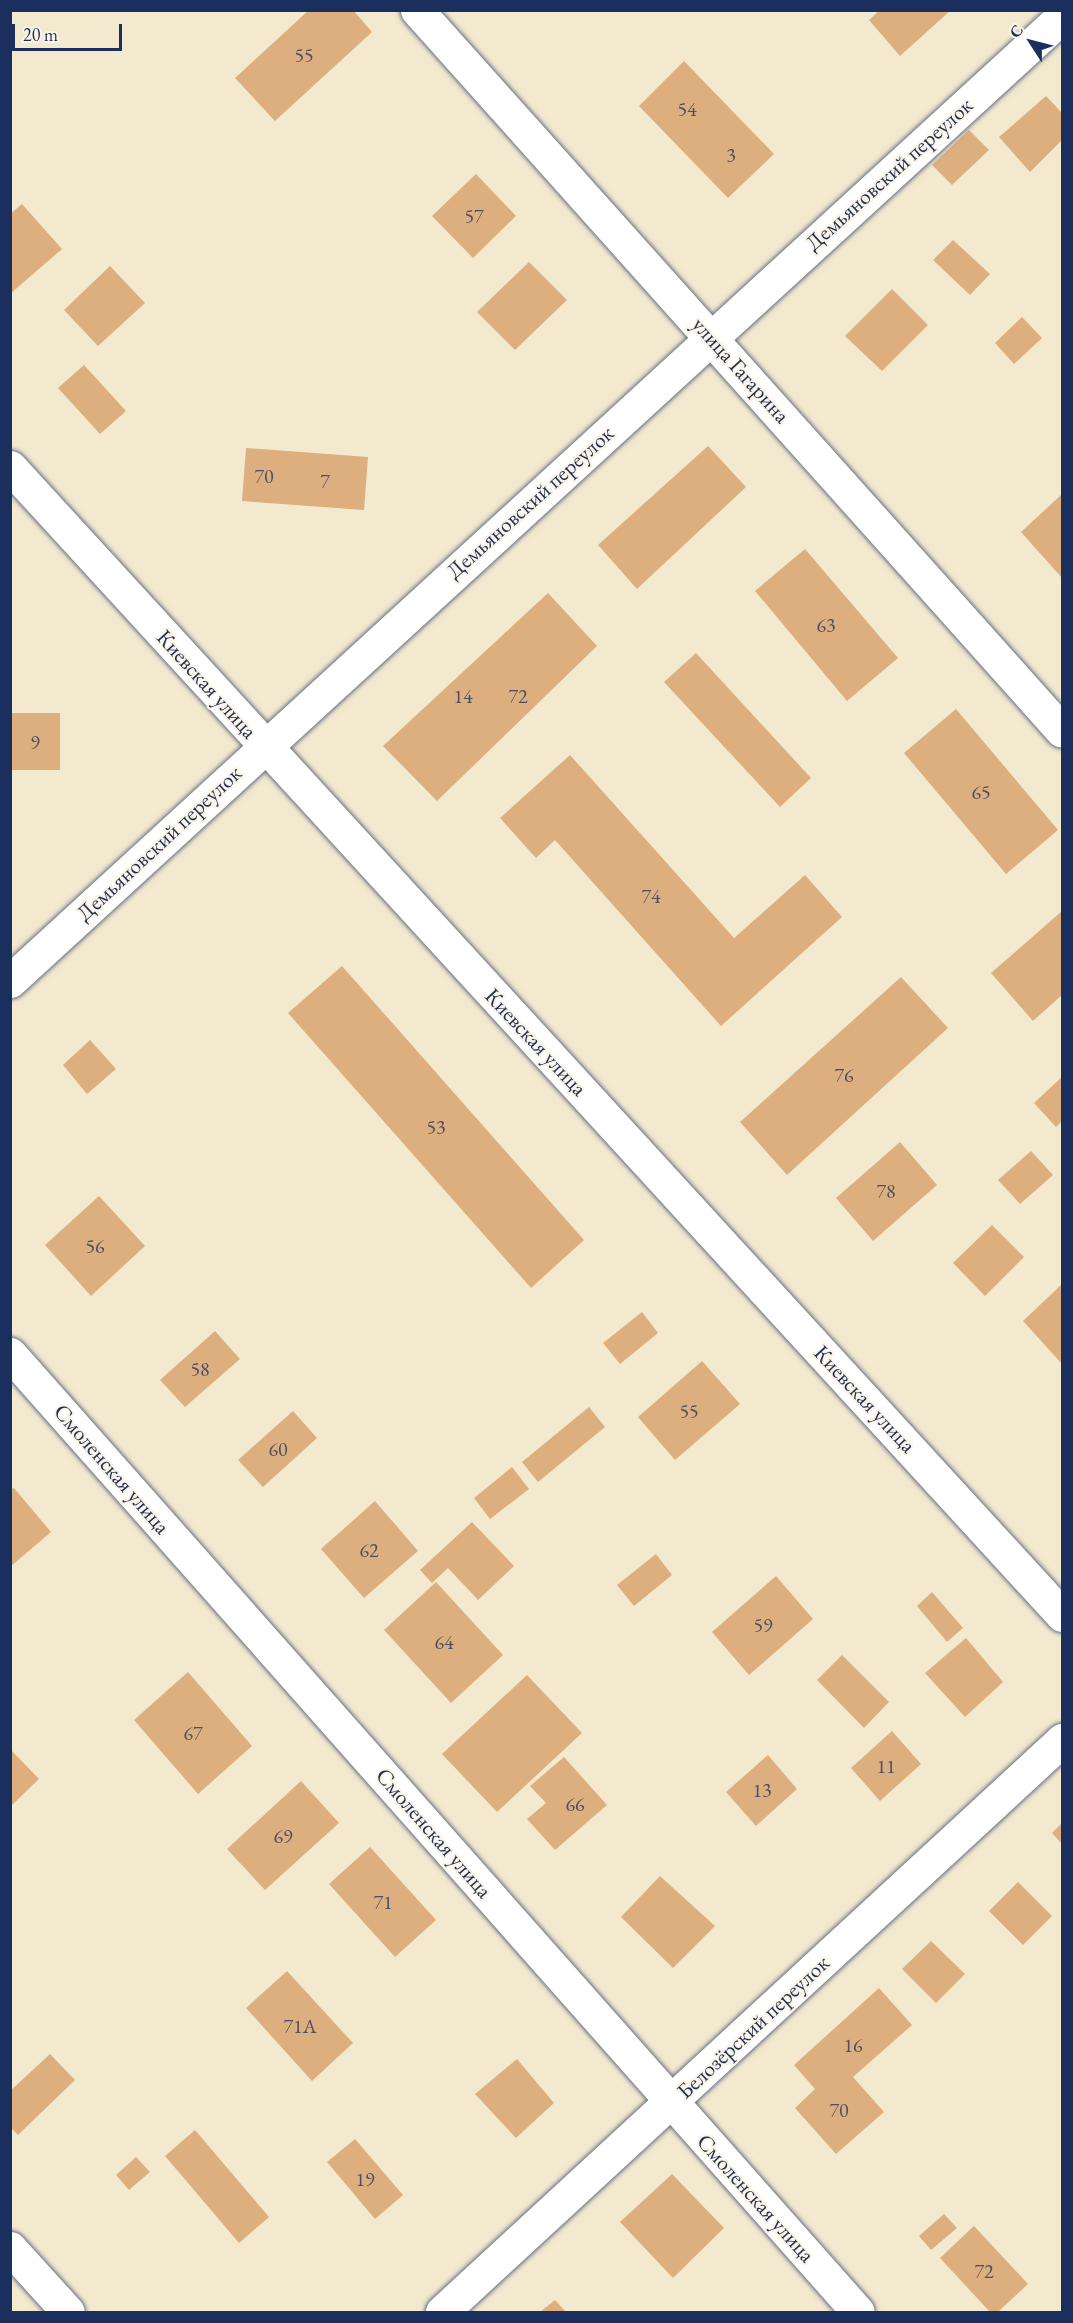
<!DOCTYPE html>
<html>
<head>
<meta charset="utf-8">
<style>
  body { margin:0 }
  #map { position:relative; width:1073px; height:2323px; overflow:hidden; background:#f3e9cf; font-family:"EB Garamond",serif }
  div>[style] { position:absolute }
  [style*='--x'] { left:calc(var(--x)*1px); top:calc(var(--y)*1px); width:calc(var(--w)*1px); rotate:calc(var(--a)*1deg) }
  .building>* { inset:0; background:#ddaf7e }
  .roads { filter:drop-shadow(0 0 2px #677086) drop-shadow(0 0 2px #677086) }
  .minor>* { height:33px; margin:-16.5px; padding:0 16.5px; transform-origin:16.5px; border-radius:16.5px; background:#fff }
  span { translate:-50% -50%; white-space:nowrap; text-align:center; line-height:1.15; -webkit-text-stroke:4.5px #fcf5e5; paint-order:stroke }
  .number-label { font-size:20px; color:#4c4f66 }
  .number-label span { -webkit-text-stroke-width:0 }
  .street-label { font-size:22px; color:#1b2f5e }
  .frame { position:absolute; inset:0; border:12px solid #1b2f5e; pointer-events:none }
  .north { position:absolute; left:1001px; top:12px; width:60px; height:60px; -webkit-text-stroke:4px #fcf5e5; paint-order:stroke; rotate:306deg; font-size:16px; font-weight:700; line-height:24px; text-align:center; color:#1b2f5e }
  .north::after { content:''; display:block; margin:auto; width:21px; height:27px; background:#1b2f5e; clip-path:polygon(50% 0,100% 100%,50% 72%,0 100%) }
  .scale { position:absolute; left:12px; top:24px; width:110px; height:27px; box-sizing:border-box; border:3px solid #1b2f5e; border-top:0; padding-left:8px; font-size:18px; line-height:21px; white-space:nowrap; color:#1b2f5e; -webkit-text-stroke:4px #fcf5e5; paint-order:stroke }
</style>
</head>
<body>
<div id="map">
  <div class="building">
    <i style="clip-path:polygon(309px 10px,353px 10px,372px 32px,275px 121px,235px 78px)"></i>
    <i style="clip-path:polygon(880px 10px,951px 10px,900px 56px,869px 20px)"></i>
    <i style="clip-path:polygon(684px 61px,774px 154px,728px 198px,639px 106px)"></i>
    <i style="clip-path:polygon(1046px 96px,1062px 113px,1062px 140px,1030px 172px,999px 137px)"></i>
    <i style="clip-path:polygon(969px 130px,989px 150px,952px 185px,932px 165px)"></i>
    <i style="clip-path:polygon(476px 174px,516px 216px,473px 258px,432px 216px)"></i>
    <i style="clip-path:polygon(22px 204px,62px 249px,10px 294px,10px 214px)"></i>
    <i style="clip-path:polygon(953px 240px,990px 274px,970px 295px,933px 260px)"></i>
    <i style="clip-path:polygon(529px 262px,567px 300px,515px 350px,477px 312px)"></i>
    <i style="clip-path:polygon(110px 266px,145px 303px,98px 346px,64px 310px)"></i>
    <i style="clip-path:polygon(892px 289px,928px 325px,882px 371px,845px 336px)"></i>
    <i style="clip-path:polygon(1022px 317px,1042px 338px,1014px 364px,995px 343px)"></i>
    <i style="clip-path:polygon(84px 365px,126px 411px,100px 434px,58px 388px)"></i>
    <i style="clip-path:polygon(708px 446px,746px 487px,637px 589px,598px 545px)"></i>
    <i style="clip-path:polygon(246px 448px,368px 457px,364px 510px,242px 501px)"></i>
    <i style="clip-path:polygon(1062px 494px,1062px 578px,1021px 532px)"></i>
    <i style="clip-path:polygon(805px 549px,898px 658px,847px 701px,755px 591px)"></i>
    <i style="clip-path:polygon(548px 593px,597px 646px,437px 801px,383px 746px)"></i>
    <i style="clip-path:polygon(696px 653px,811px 778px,780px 807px,664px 682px)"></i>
    <i style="clip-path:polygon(956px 709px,1058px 830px,1006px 874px,904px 753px)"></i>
    <i style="clip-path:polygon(10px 713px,60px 713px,60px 770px,10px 770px)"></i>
    <i style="clip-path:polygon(570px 755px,734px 938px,805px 875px,842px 917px,721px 1026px,555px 840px,536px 858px,500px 818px)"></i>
    <i style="clip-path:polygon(1062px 911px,1062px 995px,1033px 1021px,991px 973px)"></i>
    <i style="clip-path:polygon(342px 966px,584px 1240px,531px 1288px,288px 1013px)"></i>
    <i style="clip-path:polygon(901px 977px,948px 1028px,787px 1175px,740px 1122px)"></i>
    <i style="clip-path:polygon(90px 1040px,116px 1069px,87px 1094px,63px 1065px)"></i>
    <i style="clip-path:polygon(1062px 1077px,1062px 1121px,1056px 1127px,1034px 1103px)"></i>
    <i style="clip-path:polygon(900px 1142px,937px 1185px,873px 1241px,836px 1198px)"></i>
    <i style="clip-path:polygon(1031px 1151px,1053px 1175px,1020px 1204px,998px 1180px)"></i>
    <i style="clip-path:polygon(99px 1196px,145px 1246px,91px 1296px,45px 1245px)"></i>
    <i style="clip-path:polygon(992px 1225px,1024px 1257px,985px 1296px,953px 1263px)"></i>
    <i style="clip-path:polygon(1062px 1284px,1062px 1364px,1023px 1321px)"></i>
    <i style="clip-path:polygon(642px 1312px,658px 1333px,620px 1364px,603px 1343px)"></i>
    <i style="clip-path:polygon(215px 1331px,240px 1359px,185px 1407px,160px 1380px)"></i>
    <i style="clip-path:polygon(702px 1361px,740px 1404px,675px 1460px,638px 1417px)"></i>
    <i style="clip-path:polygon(589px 1407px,605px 1427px,538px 1482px,522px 1462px)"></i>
    <i style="clip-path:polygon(293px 1411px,317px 1438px,263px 1487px,238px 1460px)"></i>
    <i style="clip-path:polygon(512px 1467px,529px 1489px,490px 1519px,474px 1498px)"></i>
    <i style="clip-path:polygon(14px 1488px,51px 1532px,10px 1567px,10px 1490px)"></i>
    <i style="clip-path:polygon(375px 1501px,418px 1551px,364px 1598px,321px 1549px)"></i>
    <i style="clip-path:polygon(472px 1522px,514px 1566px,478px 1600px,448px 1568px,432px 1583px,420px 1570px)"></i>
    <i style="clip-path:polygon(656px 1554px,672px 1575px,634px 1606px,617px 1585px)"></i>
    <i style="clip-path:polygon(776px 1576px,813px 1619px,749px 1675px,712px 1632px)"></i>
    <i style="clip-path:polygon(436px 1582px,503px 1655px,451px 1703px,384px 1630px)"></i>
    <i style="clip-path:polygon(932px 1592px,963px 1628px,947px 1642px,917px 1606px)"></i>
    <i style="clip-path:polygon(966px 1638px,1003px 1682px,965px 1717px,925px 1673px)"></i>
    <i style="clip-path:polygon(842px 1655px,889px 1702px,864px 1728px,817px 1680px)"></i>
    <i style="clip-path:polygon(188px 1672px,252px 1746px,198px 1794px,134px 1720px)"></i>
    <i style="clip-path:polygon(527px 1675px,582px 1733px,497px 1812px,442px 1754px)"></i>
    <i style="clip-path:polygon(892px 1731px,921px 1764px,880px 1801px,851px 1768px)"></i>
    <i style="clip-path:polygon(10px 1749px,39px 1779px,10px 1807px)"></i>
    <i style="clip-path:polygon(768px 1755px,797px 1789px,756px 1826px,726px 1792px)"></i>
    <i style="clip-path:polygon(564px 1757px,607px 1805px,555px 1850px,527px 1819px,546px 1803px,530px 1786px)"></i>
    <i style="clip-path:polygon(301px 1781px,339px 1823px,265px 1890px,227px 1849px)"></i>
    <i style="clip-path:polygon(1062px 1823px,1062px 1844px,1052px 1833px)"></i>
    <i style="clip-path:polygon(370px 1847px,436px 1920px,395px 1957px,329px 1884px)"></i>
    <i style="clip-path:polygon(660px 1876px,715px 1926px,673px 1968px,621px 1917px)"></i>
    <i style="clip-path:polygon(1018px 1882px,1052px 1916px,1023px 1945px,989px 1911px)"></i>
    <i style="clip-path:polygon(931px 1941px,965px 1974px,936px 2003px,902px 1969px)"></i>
    <i style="clip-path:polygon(287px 1971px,353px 2043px,312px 2081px,246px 2008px)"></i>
    <i style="clip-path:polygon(879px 1988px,912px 2025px,853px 2077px,884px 2112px,836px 2154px,795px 2108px,815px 2089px,794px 2065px)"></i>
    <i style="clip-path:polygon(50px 2054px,75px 2080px,18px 2135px,10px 2127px,10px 2091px)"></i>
    <i style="clip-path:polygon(517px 2059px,554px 2103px,516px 2138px,475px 2094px)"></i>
    <i style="clip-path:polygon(195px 2130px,269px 2217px,239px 2243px,165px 2156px)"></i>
    <i style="clip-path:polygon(355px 2139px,403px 2195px,375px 2219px,327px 2162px)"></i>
    <i style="clip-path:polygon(136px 2157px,150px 2172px,129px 2190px,116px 2175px)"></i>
    <i style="clip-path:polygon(672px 2174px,724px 2228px,673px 2278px,620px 2222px)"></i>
    <i style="clip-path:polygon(944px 2214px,957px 2228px,931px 2250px,919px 2236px)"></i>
    <i style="clip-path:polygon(974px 2226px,1028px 2284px,998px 2312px,990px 2312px,940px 2258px)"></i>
    <i style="clip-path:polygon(555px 2300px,566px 2312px,540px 2312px)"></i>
  </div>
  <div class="roads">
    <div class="minor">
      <i style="--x:417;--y:10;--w:967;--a:48.18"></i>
      <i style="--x:10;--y:467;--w:1557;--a:47.5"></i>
      <i style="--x:10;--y:981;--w:1415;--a:-42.51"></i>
      <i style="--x:10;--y:1354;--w:1279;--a:48.49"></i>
      <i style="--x:10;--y:2248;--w:86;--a:47.8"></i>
      <i style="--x:442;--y:2312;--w:844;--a:-42.69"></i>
    </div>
  </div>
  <div class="number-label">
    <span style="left:304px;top:55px">55</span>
    <span style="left:687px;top:109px">54</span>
    <span style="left:731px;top:155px">3</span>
    <span style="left:474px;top:216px">57</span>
    <span style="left:264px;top:476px">70</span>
    <span style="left:325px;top:481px">7</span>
    <span style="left:826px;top:625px">63</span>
    <span style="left:463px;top:696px">14</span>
    <span style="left:518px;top:696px">72</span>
    <span style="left:35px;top:742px">9</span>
    <span style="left:981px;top:792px">65</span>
    <span style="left:651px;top:896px">74</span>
    <span style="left:844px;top:1075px">76</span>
    <span style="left:436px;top:1127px">53</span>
    <span style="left:886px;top:1191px">78</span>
    <span style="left:95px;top:1246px">56</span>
    <span style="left:200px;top:1369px">58</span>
    <span style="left:689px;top:1411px">55</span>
    <span style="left:278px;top:1449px">60</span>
    <span style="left:369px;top:1550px">62</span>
    <span style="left:763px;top:1625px">59</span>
    <span style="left:444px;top:1642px">64</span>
    <span style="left:193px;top:1733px">67</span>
    <span style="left:886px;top:1766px">11</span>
    <span style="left:762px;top:1790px">13</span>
    <span style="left:575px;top:1804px">66</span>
    <span style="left:283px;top:1836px">69</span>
    <span style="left:383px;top:1902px">71</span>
    <span style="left:300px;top:2026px">71А</span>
    <span style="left:853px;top:2045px">16</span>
    <span style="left:839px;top:2110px">70</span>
    <span style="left:365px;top:2179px">19</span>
    <span style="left:984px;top:2271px">72</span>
  </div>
  <div class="street-label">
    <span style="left:889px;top:174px;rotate:-42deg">Демьяновский переулок</span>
    <span style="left:741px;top:370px;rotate:48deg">улица Гагарина</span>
    <span style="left:530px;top:502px;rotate:-42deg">Демьяновский переулок</span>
    <span style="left:207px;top:684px;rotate:48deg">Киевская улица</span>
    <span style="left:159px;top:843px;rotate:-43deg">Демьяновский переулок</span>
    <span style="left:536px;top:1042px;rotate:47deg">Киевская улица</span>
    <span style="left:865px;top:1399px;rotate:47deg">Киевская улица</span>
    <span style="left:112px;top:1469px;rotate:49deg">Смоленская улица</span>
    <span style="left:434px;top:1833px;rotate:49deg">Смоленская улица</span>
    <span style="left:753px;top:2027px;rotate:-43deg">Белозёрский переулок</span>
    <span style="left:756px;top:2198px;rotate:48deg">Смоленская улица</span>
  </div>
  <div class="frame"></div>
  <div class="north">С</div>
  <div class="scale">20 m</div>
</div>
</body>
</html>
